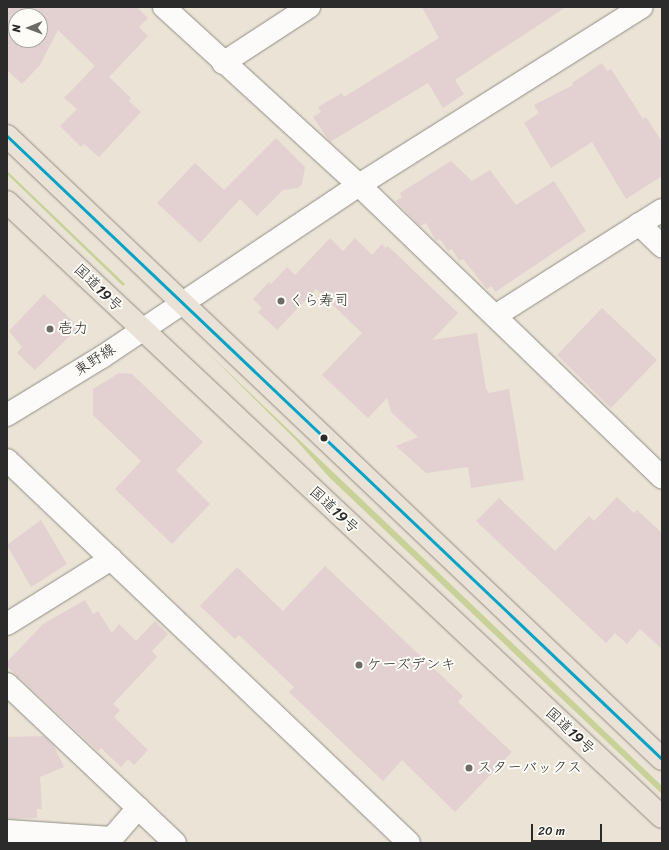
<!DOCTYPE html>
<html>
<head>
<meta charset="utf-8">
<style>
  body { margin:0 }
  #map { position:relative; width:669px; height:850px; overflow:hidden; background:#ebe3d6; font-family:Sriracha,"Klee One",sans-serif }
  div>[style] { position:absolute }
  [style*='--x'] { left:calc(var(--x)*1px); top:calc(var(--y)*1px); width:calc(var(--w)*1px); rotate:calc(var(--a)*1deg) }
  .green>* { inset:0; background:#c8d198 }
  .building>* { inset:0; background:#e2d1d0 }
  .roads { filter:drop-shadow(0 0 1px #918d86) drop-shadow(0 0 1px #918d86) }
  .minor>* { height:22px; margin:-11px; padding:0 11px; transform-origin:11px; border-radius:11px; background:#fcfbf9 }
  .highway>* { height:22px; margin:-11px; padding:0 11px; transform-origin:11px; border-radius:11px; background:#eae2d6 }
  .bus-1>* { height:3px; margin:-1.5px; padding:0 1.5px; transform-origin:1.5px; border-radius:1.5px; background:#02a3c6 }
  .dots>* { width:11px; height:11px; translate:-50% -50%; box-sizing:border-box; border:2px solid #fdfcf7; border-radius:50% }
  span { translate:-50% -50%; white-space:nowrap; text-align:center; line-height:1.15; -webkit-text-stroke:4px #fdfcf7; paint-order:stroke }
  .street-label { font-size:15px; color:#2b2b2b }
  .poi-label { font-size:15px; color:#2b2b2b }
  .left { translate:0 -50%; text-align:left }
  .frame { position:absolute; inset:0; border:8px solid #2b2b2b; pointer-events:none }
  .north { position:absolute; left:8px; top:8px; width:40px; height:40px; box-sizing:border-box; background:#fdfcf7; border:1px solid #a9a8a5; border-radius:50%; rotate:269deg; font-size:11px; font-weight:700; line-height:16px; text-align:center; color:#2b2b2b }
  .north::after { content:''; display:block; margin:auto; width:14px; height:18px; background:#6e6b67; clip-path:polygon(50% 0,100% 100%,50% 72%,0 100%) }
  .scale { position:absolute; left:531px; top:824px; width:71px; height:18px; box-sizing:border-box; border:2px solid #2b2b2b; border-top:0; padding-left:5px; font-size:12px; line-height:14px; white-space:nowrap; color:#2b2b2b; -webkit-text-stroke:3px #fdfcf7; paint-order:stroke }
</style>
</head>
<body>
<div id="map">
  <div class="green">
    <i style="clip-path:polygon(7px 171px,125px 284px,123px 286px,7px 174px)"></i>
    <i style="clip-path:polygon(202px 347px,662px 786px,662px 794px,329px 477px,296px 440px)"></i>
  </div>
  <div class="building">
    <i style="clip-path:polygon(evenodd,7px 7px,137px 7px,148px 18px,139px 27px,148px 36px,109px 77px,131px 98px,129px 101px,141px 112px,99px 157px,84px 144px,81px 147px,60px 126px,77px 109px,64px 98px,95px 66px,58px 30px,40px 65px,22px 84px,7px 70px,7px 7px,16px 16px,40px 16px,40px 40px,16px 40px,16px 16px)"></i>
    <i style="clip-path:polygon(422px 7px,566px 7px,455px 80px,464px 94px,443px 108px,428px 83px,330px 142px,313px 117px,321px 112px,318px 107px,342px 93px,344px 97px,439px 38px)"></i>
    <i style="clip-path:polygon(602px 63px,607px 71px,611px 69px,643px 119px,646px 117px,662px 142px,662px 176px,626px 199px,592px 142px,551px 168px,524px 123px,539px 113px,534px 105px,573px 85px,572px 83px)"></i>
    <i style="clip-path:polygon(276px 138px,305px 167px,302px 184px,298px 188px,283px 190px,257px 216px,240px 199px,200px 243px,157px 203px,195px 163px,224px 190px)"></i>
    <i style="clip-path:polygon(451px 161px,472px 181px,490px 170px,516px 205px,554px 181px,586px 231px,495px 292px,492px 286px,487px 289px,463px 259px,459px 261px,452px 249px,448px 251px,440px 239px,436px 241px,426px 223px,420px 226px,396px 201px,402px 197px,400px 193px)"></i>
    <i style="clip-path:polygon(330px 238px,343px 251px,355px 238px,372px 255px,382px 244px,386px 248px,388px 246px,458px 313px,432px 340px,477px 333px,486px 389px,489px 393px,509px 389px,524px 480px,471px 488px,468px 467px,426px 473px,396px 446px,418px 437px,391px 412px,387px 398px,368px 418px,322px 375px,362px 333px,316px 289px,277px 330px,258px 312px,262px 308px,253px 299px,269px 282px,271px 284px,287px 267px,295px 275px)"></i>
    <i style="clip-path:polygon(44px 294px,79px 327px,35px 370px,17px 353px,22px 347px,9px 331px)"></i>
    <i style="clip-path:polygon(602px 308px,657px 360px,611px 408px,557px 355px)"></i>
    <i style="clip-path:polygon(119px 373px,132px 374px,203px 442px,176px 470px,210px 504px,172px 544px,115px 489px,141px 461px,93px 415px,93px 389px)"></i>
    <i style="clip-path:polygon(617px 497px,634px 513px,637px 510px,662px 533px,662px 649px,640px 629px,627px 644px,615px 633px,606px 643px,476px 521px,499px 498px,555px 551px,589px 516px,594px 521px)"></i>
    <i style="clip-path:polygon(41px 520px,67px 564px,31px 587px,7px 545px)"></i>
    <i style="clip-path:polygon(325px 566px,463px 696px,458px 702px,512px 752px,455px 812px,402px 760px,383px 781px,289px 692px,294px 687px,239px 635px,235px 639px,200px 606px,237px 567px,283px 611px)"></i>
    <i style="clip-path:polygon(85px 600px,93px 614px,98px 611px,112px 633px,119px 624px,136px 641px,155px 621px,168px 634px,152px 651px,157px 657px,113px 704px,120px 710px,114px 717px,148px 750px,134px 765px,128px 759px,121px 767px,101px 748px,98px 751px,7px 666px,7px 662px,43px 624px)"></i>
    <i style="clip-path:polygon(44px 736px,54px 746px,64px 767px,40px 777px,42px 809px,37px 809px,37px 818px,7px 819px,7px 737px)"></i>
  </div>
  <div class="roads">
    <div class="minor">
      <i style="--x:164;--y:7;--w:264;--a:42.4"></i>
      <i style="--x:359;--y:185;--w:421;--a:44"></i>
      <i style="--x:223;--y:63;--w:103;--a:-33.1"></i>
      <i style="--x:639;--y:224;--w:32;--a:44"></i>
      <i style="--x:495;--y:316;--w:198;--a:-32.4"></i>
      <i style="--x:7;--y:415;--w:111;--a:-31.4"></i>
      <i style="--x:102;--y:357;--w:309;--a:-33.8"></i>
      <i style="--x:359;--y:185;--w:334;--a:-32.2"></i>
      <i style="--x:7;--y:460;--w:555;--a:43.61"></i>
      <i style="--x:7;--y:624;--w:123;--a:-32"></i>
      <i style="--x:7;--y:684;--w:231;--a:43.4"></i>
      <i style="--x:7;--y:831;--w:105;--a:3.8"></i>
      <i style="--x:112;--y:838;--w:40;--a:-49"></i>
    </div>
    <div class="highway">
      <i style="--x:7;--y:136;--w:904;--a:43.57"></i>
      <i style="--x:7;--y:202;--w:898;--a:43.2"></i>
    </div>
  </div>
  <div class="bus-1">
    <i style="--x:7;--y:136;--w:904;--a:43.57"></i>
  </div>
  <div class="dots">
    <i style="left:281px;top:301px;background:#6e6b67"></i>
    <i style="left:50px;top:329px;background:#6e6b67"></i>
    <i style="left:324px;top:438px;background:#2b2b2b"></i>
    <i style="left:359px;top:665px;background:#6e6b67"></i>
    <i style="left:469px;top:768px;background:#6e6b67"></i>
  </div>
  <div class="street-label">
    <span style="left:98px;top:288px;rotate:44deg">国道19号</span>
    <span style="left:95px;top:360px;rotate:-33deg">東野線</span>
    <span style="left:334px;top:510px;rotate:43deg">国道19号</span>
    <span style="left:570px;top:731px;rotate:43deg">国道19号</span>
  </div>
  <div class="poi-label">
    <span class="left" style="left:289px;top:301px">くら寿司</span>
    <span class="left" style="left:58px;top:329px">壱力</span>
    <span class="left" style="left:367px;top:665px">ケーズデンキ</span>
    <span class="left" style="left:477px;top:768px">スターバックス</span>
  </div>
  <div class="frame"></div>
  <div class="north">N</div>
  <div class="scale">20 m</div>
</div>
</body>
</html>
